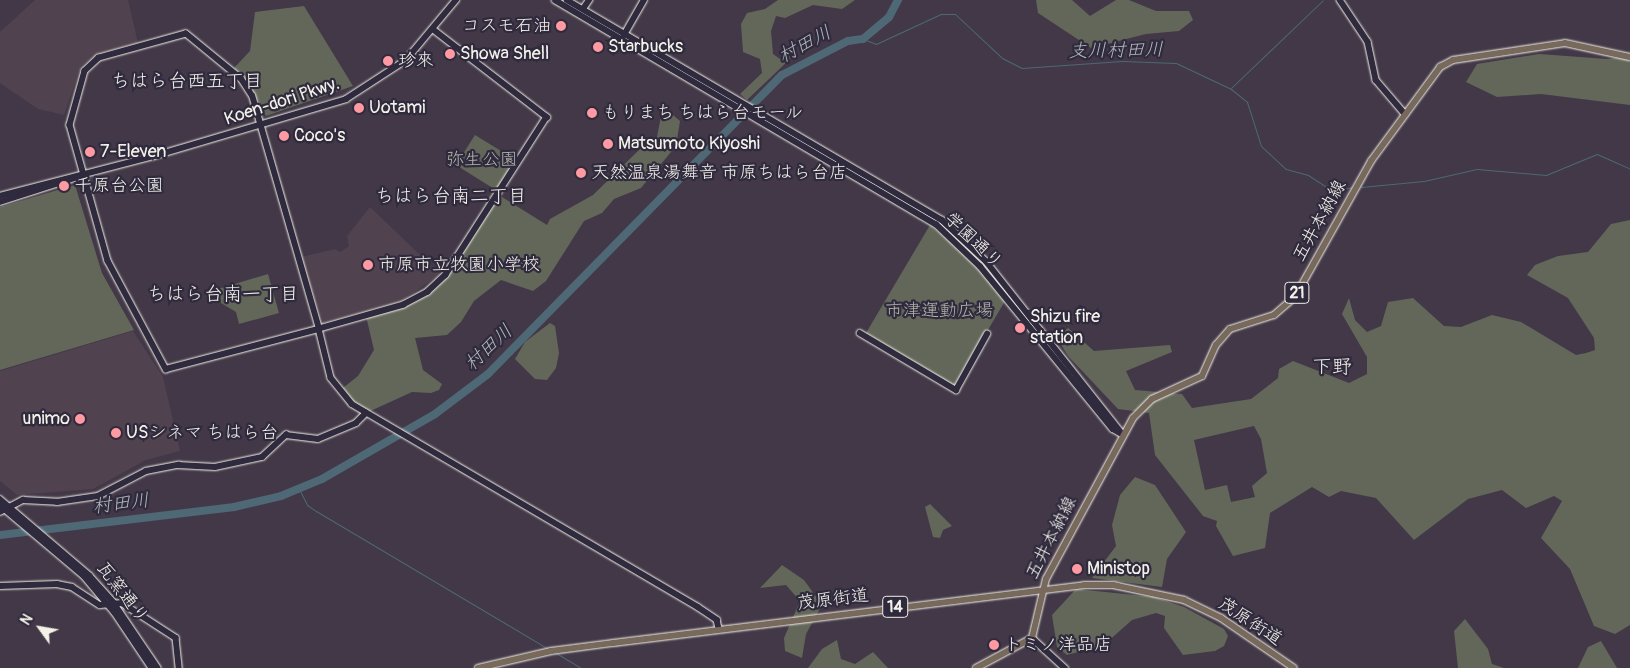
<!DOCTYPE html>
<html>
<head>
<meta charset="utf-8">
<style>
  body { margin:0 }
  #map { position:relative; width:1630px; height:668px; overflow:hidden; background:#423847; font-family:Pangolin,"Klee One",sans-serif }
  div>[style] { position:absolute }
  [style*='--x'] { left:calc(var(--x)*1px); top:calc(var(--y)*1px); width:calc(var(--w)*1px); rotate:calc(var(--a)*1deg) }
  .built>* { inset:0; background:#50424e }
  .green>* { inset:0; background:#62675a }
  .stream>* { height:1px; margin:-0.5px; padding:0 0.5px; transform-origin:0.5px; border-radius:0.5px; background:#4e6876 }
  .river>* { height:8px; margin:-4px; padding:0 4px; transform-origin:4px; border-radius:4px; background:#4e6876 }
  .roads { filter:drop-shadow(0 0 1px #f4f1e8) drop-shadow(0 0 1px #f4f1e8) }
  .secondary>* { height:5.5px; margin:-2.75px; padding:0 2.75px; transform-origin:2.75px; border-radius:2.75px; background:#2f2a3d }
  .primary>* { height:6px; margin:-3px; padding:0 3px; transform-origin:3px; border-radius:3px; background:#77695c }
  .dots>* { width:14px; height:14px; translate:-50% -50%; box-sizing:border-box; border:2px solid #2f2a3d; border-radius:50% }
  span { translate:-50% -50%; white-space:nowrap; text-align:center; line-height:1.15; -webkit-text-stroke:4.5px #2f2a3d; paint-order:stroke }
  .shield-label span { padding:1px 4px; background:#2f2a3d; border:1px solid; border-radius:4px; -webkit-text-stroke-width:0 }
  .shield-label { font-size:16px; color:#f4f1e8; font-weight:700 }
  .poi-label { font-size:18px; color:#f4f1e8 }
  .right { translate:-100% -50%; text-align:right }
  .left { translate:0 -50%; text-align:left }
  .street-label { font-size:18px; color:#f4f1e8 }
  .park-label { font-size:18px; color:#b2b3a8 }
  .water-label { font-size:19px; color:#b2baba; font-style:italic }
  .neighbourhood-label { font-size:19px; color:#f4f1e8 }
  .quarter-label { font-size:20px; color:#f4f1e8 }
  .north { position:absolute; left:15px; top:603px; width:50px; height:50px; -webkit-text-stroke:4px #2f2a3d; paint-order:stroke; rotate:302deg; font-size:14px; font-weight:700; line-height:20px; text-align:center; color:#f4f1e8 }
  .north::after { content:''; display:block; margin:auto; width:18px; height:22px; background:#f4f1e8; clip-path:polygon(50% 0,100% 100%,50% 72%,0 100%) }
</style>
</head>
<body>
<div id="map">
  <div class="built">
    <i style="clip-path:polygon(35px 0,128px 0,138px 43px,98px 53px,81px 66px,64px 115px,38px 109px,0 83px,0 32px)"></i>
    <i style="clip-path:polygon(370px 207px,440px 274px,403px 300px,323px 323px,301px 257px,335px 249px,340px 252px,349px 246px,347px 236px)"></i>
    <i style="clip-path:polygon(133px 331px,163px 377px,180px 451px,146px 460px,93px 489px,17px 495px,0 481px,0 371px)"></i>
  </div>
  <div class="green">
    <i style="clip-path:polygon(778px 0,855px 0,842px 9px,813px 5px,785px 18px,776px 16px,771px 31px,773px 54px,780px 59px,792px 51px,793px 56px,747px 100px,740px 94px,762px 73px,760px 59px,743px 52px,741px 24px,747px 13px,765px 9px)"></i>
    <i style="clip-path:polygon(1036px 0,1072px 0,1090px 16px,1116px 0,1129px 0,1156px 11px,1189px 11px,1193px 20px,1179px 31px,1146px 34px,1091px 48px,1038px 13px)"></i>
    <i style="clip-path:polygon(304px 6px,353px 86px,266px 116px,250px 85px,234px 68px,250px 51px,255px 12px)"></i>
    <i style="clip-path:polygon(1539px 54px,1607px 59px,1630px 56px,1630px 105px,1541px 94px,1497px 97px,1466px 82px,1477px 64px)"></i>
    <i style="clip-path:polygon(666px 109px,680px 121px,676px 146px,641px 188px,614px 199px,602px 213px,584px 221px,546px 281px,533px 291px,501px 280px,474px 301px,461px 322px,447px 335px,415px 338px,423px 370px,442px 384px,439px 390px,431px 393px,412px 392px,366px 413px,339px 391px,358px 376px,374px 350px,366px 316px,408px 303px,446px 275px,497px 194px,547px 225px,550px 219px,593px 195px,640px 149px,656px 142px,662px 111px)"></i>
    <i style="clip-path:polygon(475px 135px,519px 162px,499px 192px,456px 165px)"></i>
    <i style="clip-path:polygon(75px 185px,102px 273px,134px 330px,0 370px,0 207px)"></i>
    <i style="clip-path:polygon(evenodd,1630px 220px,1630px 625px,1615px 634px,1594px 626px,1570px 569px,1541px 538px,1562px 501px,1554px 496px,1526px 508px,1502px 490px,1468px 499px,1414px 540px,1376px 498px,1341px 491px,1329px 497px,1312px 487px,1270px 513px,1265px 548px,1233px 556px,1216px 526px,1217px 521px,1203px 516px,1155px 455px,1149px 413px,1118px 409px,1068px 356px,1057px 338px,1068px 328px,1094px 351px,1170px 345px,1172px 352px,1126px 371px,1135px 390px,1182px 394px,1192px 408px,1251px 399px,1278px 378px,1279px 369px,1293px 361px,1349px 383px,1367px 374px,1367px 357px,1342px 314px,1349px 298px,1355px 320px,1367px 332px,1381px 326px,1388px 302px,1413px 298px,1444px 326px,1461px 327px,1492px 315px,1521px 322px,1576px 355px,1586px 353px,1595px 350px,1594px 338px,1568px 298px,1527px 275px,1535px 265px,1558px 256px,1588px 252px,1611px 224px,1630px 220px,1254px 426px,1261px 439px,1267px 473px,1252px 486px,1255px 497px,1231px 502px,1227px 485px,1205px 490px,1194px 440px,1254px 426px)"></i>
    <i style="clip-path:polygon(930px 225px,971px 260px,1005px 301px,955px 386px,866px 333px)"></i>
    <i style="clip-path:polygon(268px 274px,279px 313px,239px 324px,236px 312px,221px 303px,218px 289px)"></i>
    <i style="clip-path:polygon(550px 323px,555px 326px,559px 353px,556px 368px,547px 380px,535px 379px,515px 359px,525px 342px)"></i>
    <i style="clip-path:polygon(1135px 477px,1155px 485px,1186px 532px,1167px 559px,1162px 587px,1092px 578px,1116px 546px,1112px 525px,1120px 495px)"></i>
    <i style="clip-path:polygon(930px 504px,952px 526px,943px 530px,940px 538px,933px 537px,925px 507px)"></i>
    <i style="clip-path:polygon(782px 565px,804px 580px,822px 605px,806px 634px,802px 658px,785px 651px,784px 638px,800px 601px,786px 585px,760px 588px)"></i>
    <i style="clip-path:polygon(1076px 589px,1154px 597px,1184px 607px,1224px 629px,1228px 636px,1224px 646px,1215px 651px,1183px 655px,1164px 628px,1165px 616px,1156px 613px,1132px 620px,1097px 651px,1085px 643px,1078px 652px,1067px 655px,1057px 647px,1052px 615px)"></i>
    <i style="clip-path:polygon(1465px 619px,1488px 649px,1492px 664px,1504px 668px,1458px 668px,1454px 631px)"></i>
    <i style="clip-path:polygon(837px 640px,841px 659px,855px 664px,873px 652px,888px 668px,808px 668px,822px 649px)"></i>
    <i style="clip-path:polygon(1601px 641px,1617px 668px,1578px 668px,1588px 647px)"></i>
  </div>
  <div class="stream">
    <i style="--x:863;--y:39;--w:14;--a:21"></i>
    <i style="--x:876;--y:44;--w:72;--a:-24.8"></i>
    <i style="--x:941;--y:14;--w:14;--a:0"></i>
    <i style="--x:955;--y:14;--w:64;--a:43.1"></i>
    <i style="--x:1002;--y:58;--w:22;--a:27"></i>
    <i style="--x:1022;--y:68;--w:100;--a:-4"></i>
    <i style="--x:1122;--y:61;--w:54;--a:2.1"></i>
    <i style="--x:1176;--y:63;--w:61;--a:25.3"></i>
    <i style="--x:1231;--y:89;--w:21;--a:39"></i>
    <i style="--x:1247;--y:102;--w:46;--a:72.3"></i>
    <i style="--x:1261;--y:146;--w:34;--a:43"></i>
    <i style="--x:1286;--y:169;--w:23;--a:15"></i>
    <i style="--x:1308;--y:175;--w:30;--a:33"></i>
    <i style="--x:1333;--y:191;--w:21;--a:-11"></i>
    <i style="--x:1231;--y:88;--w:127;--a:-43.7"></i>
    <i style="--x:1361;--y:187;--w:63;--a:-5.4"></i>
    <i style="--x:1424;--y:181;--w:54;--a:-12.8"></i>
    <i style="--x:1477;--y:169;--w:69;--a:5"></i>
    <i style="--x:1546;--y:175;--w:55;--a:-22.4"></i>
    <i style="--x:1597;--y:154;--w:36;--a:24"></i>
    <i style="--x:299;--y:489;--w:18;--a:63"></i>
    <i style="--x:307;--y:505;--w:11;--a:34"></i>
    <i style="--x:316;--y:511;--w:270;--a:30.7"></i>
    <i style="--x:556;--y:653;--w:29;--a:31"></i>
  </div>
  <div class="river">
    <i style="--x:0;--y:535;--w:236;--a:-6.8"></i>
    <i style="--x:234;--y:507;--w:48;--a:-13.2"></i>
    <i style="--x:281;--y:496;--w:44;--a:-22.5"></i>
    <i style="--x:322;--y:479;--w:130;--a:-29.9"></i>
    <i style="--x:435;--y:414;--w:66;--a:-37"></i>
    <i style="--x:488;--y:374;--w:419;--a:-45.5"></i>
    <i style="--x:782;--y:75;--w:74;--a:-27.3"></i>
    <i style="--x:848;--y:41;--w:15;--a:-8"></i>
    <i style="--x:863;--y:39;--w:34;--a:-40"></i>
    <i style="--x:889;--y:17;--w:19;--a:-62"></i>
  </div>
  <div class="roads">
    <div class="secondary">
      <i style="--x:555;--y:0;--w:442;--a:30.5"></i>
      <i style="--x:936;--y:224;--w:61;--a:43.7"></i>
      <i style="--x:980;--y:266;--w:210;--a:50.8"></i>
      <i style="--x:1113;--y:429;--w:10;--a:29"></i>
      <i style="--x:567;--y:0;--w:435;--a:30.4"></i>
      <i style="--x:942;--y:220;--w:60;--a:43"></i>
      <i style="--x:986;--y:261;--w:218;--a:51.7"></i>
      <i style="--x:1340;--y:0;--w:50;--a:56.3"></i>
      <i style="--x:1368;--y:42;--w:39;--a:78"></i>
      <i style="--x:1376;--y:80;--w:45;--a:49.5"></i>
      <i style="--x:583;--y:9;--w:11;--a:-56"></i>
      <i style="--x:434;--y:30;--w:143;--a:37.6"></i>
      <i style="--x:547;--y:117;--w:188;--a:122.6"></i>
      <i style="--x:446;--y:275;--w:25;--a:137"></i>
      <i style="--x:428;--y:292;--w:27;--a:152"></i>
      <i style="--x:404;--y:305;--w:88;--a:164.2"></i>
      <i style="--x:319;--y:329;--w:242;--a:-106"></i>
      <i style="--x:252;--y:96;--w:20;--a:-123"></i>
      <i style="--x:241;--y:79;--w:71;--a:-140.7"></i>
      <i style="--x:186;--y:34;--w:90;--a:164.6"></i>
      <i style="--x:99;--y:58;--w:19;--a:137"></i>
      <i style="--x:85;--y:71;--w:56;--a:105.5"></i>
      <i style="--x:70;--y:125;--w:141;--a:74.4"></i>
      <i style="--x:108;--y:261;--w:123;--a:61.8"></i>
      <i style="--x:166;--y:369;--w:158;--a:-14.7"></i>
      <i style="--x:319;--y:329;--w:50;--a:76.2"></i>
      <i style="--x:331;--y:378;--w:33;--a:51"></i>
      <i style="--x:352;--y:404;--w:401;--a:30.4"></i>
      <i style="--x:698;--y:607;--w:23;--a:34"></i>
      <i style="--x:717;--y:620;--w:9;--a:77"></i>
      <i style="--x:624;--y:35;--w:40;--a:-60.3"></i>
      <i style="--x:0;--y:196;--w:159;--a:-14.6"></i>
      <i style="--x:154;--y:156;--w:200;--a:-16.5"></i>
      <i style="--x:346;--y:99;--w:72;--a:-33"></i>
      <i style="--x:406;--y:60;--w:78;--a:-50.2"></i>
      <i style="--x:0;--y:202;--w:88;--a:-17.8"></i>
      <i style="--x:860;--y:333;--w:112;--a:30.7"></i>
      <i style="--x:956;--y:390;--w:64;--a:-61"></i>
      <i style="--x:0;--y:499;--w:118;--a:40.5"></i>
      <i style="--x:90;--y:576;--w:36;--a:48"></i>
      <i style="--x:114;--y:603;--w:78;--a:55.9"></i>
      <i style="--x:0;--y:505;--w:110;--a:40.2"></i>
      <i style="--x:84;--y:576;--w:48;--a:50"></i>
      <i style="--x:115;--y:613;--w:66;--a:56.1"></i>
      <i style="--x:0;--y:512;--w:26;--a:-28"></i>
      <i style="--x:23;--y:500;--w:34;--a:3"></i>
      <i style="--x:57;--y:502;--w:41;--a:-8.3"></i>
      <i style="--x:98;--y:496;--w:54;--a:-27.5"></i>
      <i style="--x:146;--y:471;--w:33;--a:-11"></i>
      <i style="--x:178;--y:465;--w:37;--a:3"></i>
      <i style="--x:215;--y:467;--w:48;--a:-12"></i>
      <i style="--x:262;--y:457;--w:33;--a:-43"></i>
      <i style="--x:286;--y:435;--w:32;--a:7"></i>
      <i style="--x:318;--y:439;--w:41;--a:-22.8"></i>
      <i style="--x:356;--y:423;--w:14;--a:-45"></i>
      <i style="--x:0;--y:586;--w:57;--a:-2"></i>
      <i style="--x:57;--y:584;--w:15;--a:11"></i>
      <i style="--x:72;--y:587;--w:33;--a:33"></i>
      <i style="--x:100;--y:605;--w:22;--a:-5"></i>
      <i style="--x:122;--y:603;--w:64;--a:32.9"></i>
      <i style="--x:176;--y:638;--w:30;--a:84"></i>
      <i style="--x:1032;--y:638;--w:45;--a:42.3"></i>
    </div>
    <div class="primary">
      <i style="--x:478;--y:668;--w:75;--a:-13.1"></i>
      <i style="--x:551;--y:651;--w:63;--a:-7.4"></i>
      <i style="--x:613;--y:643;--w:475;--a:-7"></i>
      <i style="--x:1084;--y:585;--w:29;--a:0"></i>
      <i style="--x:1113;--y:585;--w:73;--a:11.9"></i>
      <i style="--x:1184;--y:600;--w:41;--a:25.9"></i>
      <i style="--x:1221;--y:618;--w:88;--a:34.4"></i>
      <i style="--x:976;--y:668;--w:64;--a:-28.2"></i>
      <i style="--x:1032;--y:638;--w:61;--a:-76.7"></i>
      <i style="--x:1046;--y:579;--w:183;--a:-61.6"></i>
      <i style="--x:1133;--y:418;--w:27;--a:-45"></i>
      <i style="--x:1152;--y:399;--w:55;--a:-24.7"></i>
      <i style="--x:1202;--y:376;--w:34;--a:-66"></i>
      <i style="--x:1216;--y:345;--w:21;--a:-49"></i>
      <i style="--x:1230;--y:329;--w:46;--a:-17.7"></i>
      <i style="--x:1274;--y:315;--w:28;--a:-41"></i>
      <i style="--x:1295;--y:297;--w:156;--a:-60.8"></i>
      <i style="--x:1371;--y:161;--w:117;--a:-53.7"></i>
      <i style="--x:1440;--y:67;--w:15;--a:-28"></i>
      <i style="--x:1453;--y:60;--w:113;--a:-8.6"></i>
      <i style="--x:1565;--y:43;--w:66;--a:12.2"></i>
    </div>
  </div>
  <div class="dots">
    <i style="left:561px;top:26px;background:#ff9aa2"></i>
    <i style="left:598px;top:47px;background:#ff9aa2"></i>
    <i style="left:450px;top:54px;background:#ff9aa2"></i>
    <i style="left:388px;top:61px;background:#ff9aa2"></i>
    <i style="left:359px;top:108px;background:#ff9aa2"></i>
    <i style="left:592px;top:113px;background:#ff9aa2"></i>
    <i style="left:284px;top:136px;background:#ff9aa2"></i>
    <i style="left:608px;top:144px;background:#ff9aa2"></i>
    <i style="left:90px;top:152px;background:#ff9aa2"></i>
    <i style="left:581px;top:173px;background:#ff9aa2"></i>
    <i style="left:64px;top:186px;background:#ff9aa2"></i>
    <i style="left:368px;top:265px;background:#ff9aa2"></i>
    <i style="left:1020px;top:328px;background:#ff9aa2"></i>
    <i style="left:80px;top:419px;background:#ff9aa2"></i>
    <i style="left:116px;top:433px;background:#ff9aa2"></i>
    <i style="left:1077px;top:569px;background:#ff9aa2"></i>
    <i style="left:994px;top:645px;background:#ff9aa2"></i>
  </div>
  <div class="shield-label">
    <span style="left:1297px;top:293px">21</span>
    <span style="left:895px;top:607px">14</span>
  </div>
  <div class="poi-label">
    <span class="right" style="left:551px;top:26px">コスモ石油</span>
    <span class="left" style="left:608px;top:47px">Starbucks</span>
    <span class="left" style="left:460px;top:54px">Showa Shell</span>
    <span class="left" style="left:398px;top:61px">珍來</span>
    <span class="left" style="left:369px;top:108px">Uotami</span>
    <span class="left" style="left:602px;top:113px">もりまち ちはら台モール</span>
    <span class="left" style="left:294px;top:136px">Coco's</span>
    <span class="left" style="left:618px;top:144px">Matsumoto Kiyoshi</span>
    <span class="left" style="left:100px;top:152px">7-Eleven</span>
    <span class="left" style="left:591px;top:173px">天然温泉湯舞音 市原ちはら台店</span>
    <span class="left" style="left:74px;top:186px">千原台公園</span>
    <span class="left" style="left:378px;top:265px">市原市立牧園小学校</span>
    <span class="left" style="left:1030px;top:328px">Shizu fire<br>station</span>
    <span class="right" style="left:70px;top:419px">unimo</span>
    <span class="left" style="left:126px;top:433px">USシネマ ちはら台</span>
    <span class="left" style="left:1087px;top:569px">Ministop</span>
    <span class="left" style="left:1004px;top:645px">トミノ洋品店</span>
  </div>
  <div class="street-label">
    <span style="left:282px;top:102px;rotate:-18deg">Koen-dori Pkwy.</span>
    <span style="left:1320px;top:221px;rotate:-61deg">五井本納線</span>
    <span style="left:973px;top:241px;rotate:44deg">学園通り</span>
    <span style="left:1052px;top:538px;rotate:-63deg">五井本納線</span>
    <span style="left:122px;top:593px;rotate:52deg">瓦窯通り</span>
    <span style="left:833px;top:600px;rotate:-7deg">茂原街道</span>
    <span style="left:1250px;top:622px;rotate:33deg">茂原街道</span>
  </div>
  <div class="park-label">
    <span style="left:482px;top:160px">弥生公園</span>
    <span style="left:939px;top:311px">市津運動広場</span>
  </div>
  <div class="water-label">
    <span style="left:805px;top:45px;rotate:-28deg">村田川</span>
    <span style="left:1116px;top:51px;rotate:-1deg">支川村田川</span>
    <span style="left:489px;top:348px;rotate:-43deg">村田川</span>
    <span style="left:121px;top:504px;rotate:-7deg">村田川</span>
  </div>
  <div class="neighbourhood-label">
    <span style="left:187px;top:82px">ちはら台西五丁目</span>
    <span style="left:451px;top:197px">ちはら台南二丁目</span>
    <span style="left:223px;top:295px">ちはら台南一丁目</span>
  </div>
  <div class="quarter-label">
    <span style="left:1332px;top:366px">下野</span>
  </div>
  <div class="north">N</div>
</div>
</body>
</html>
